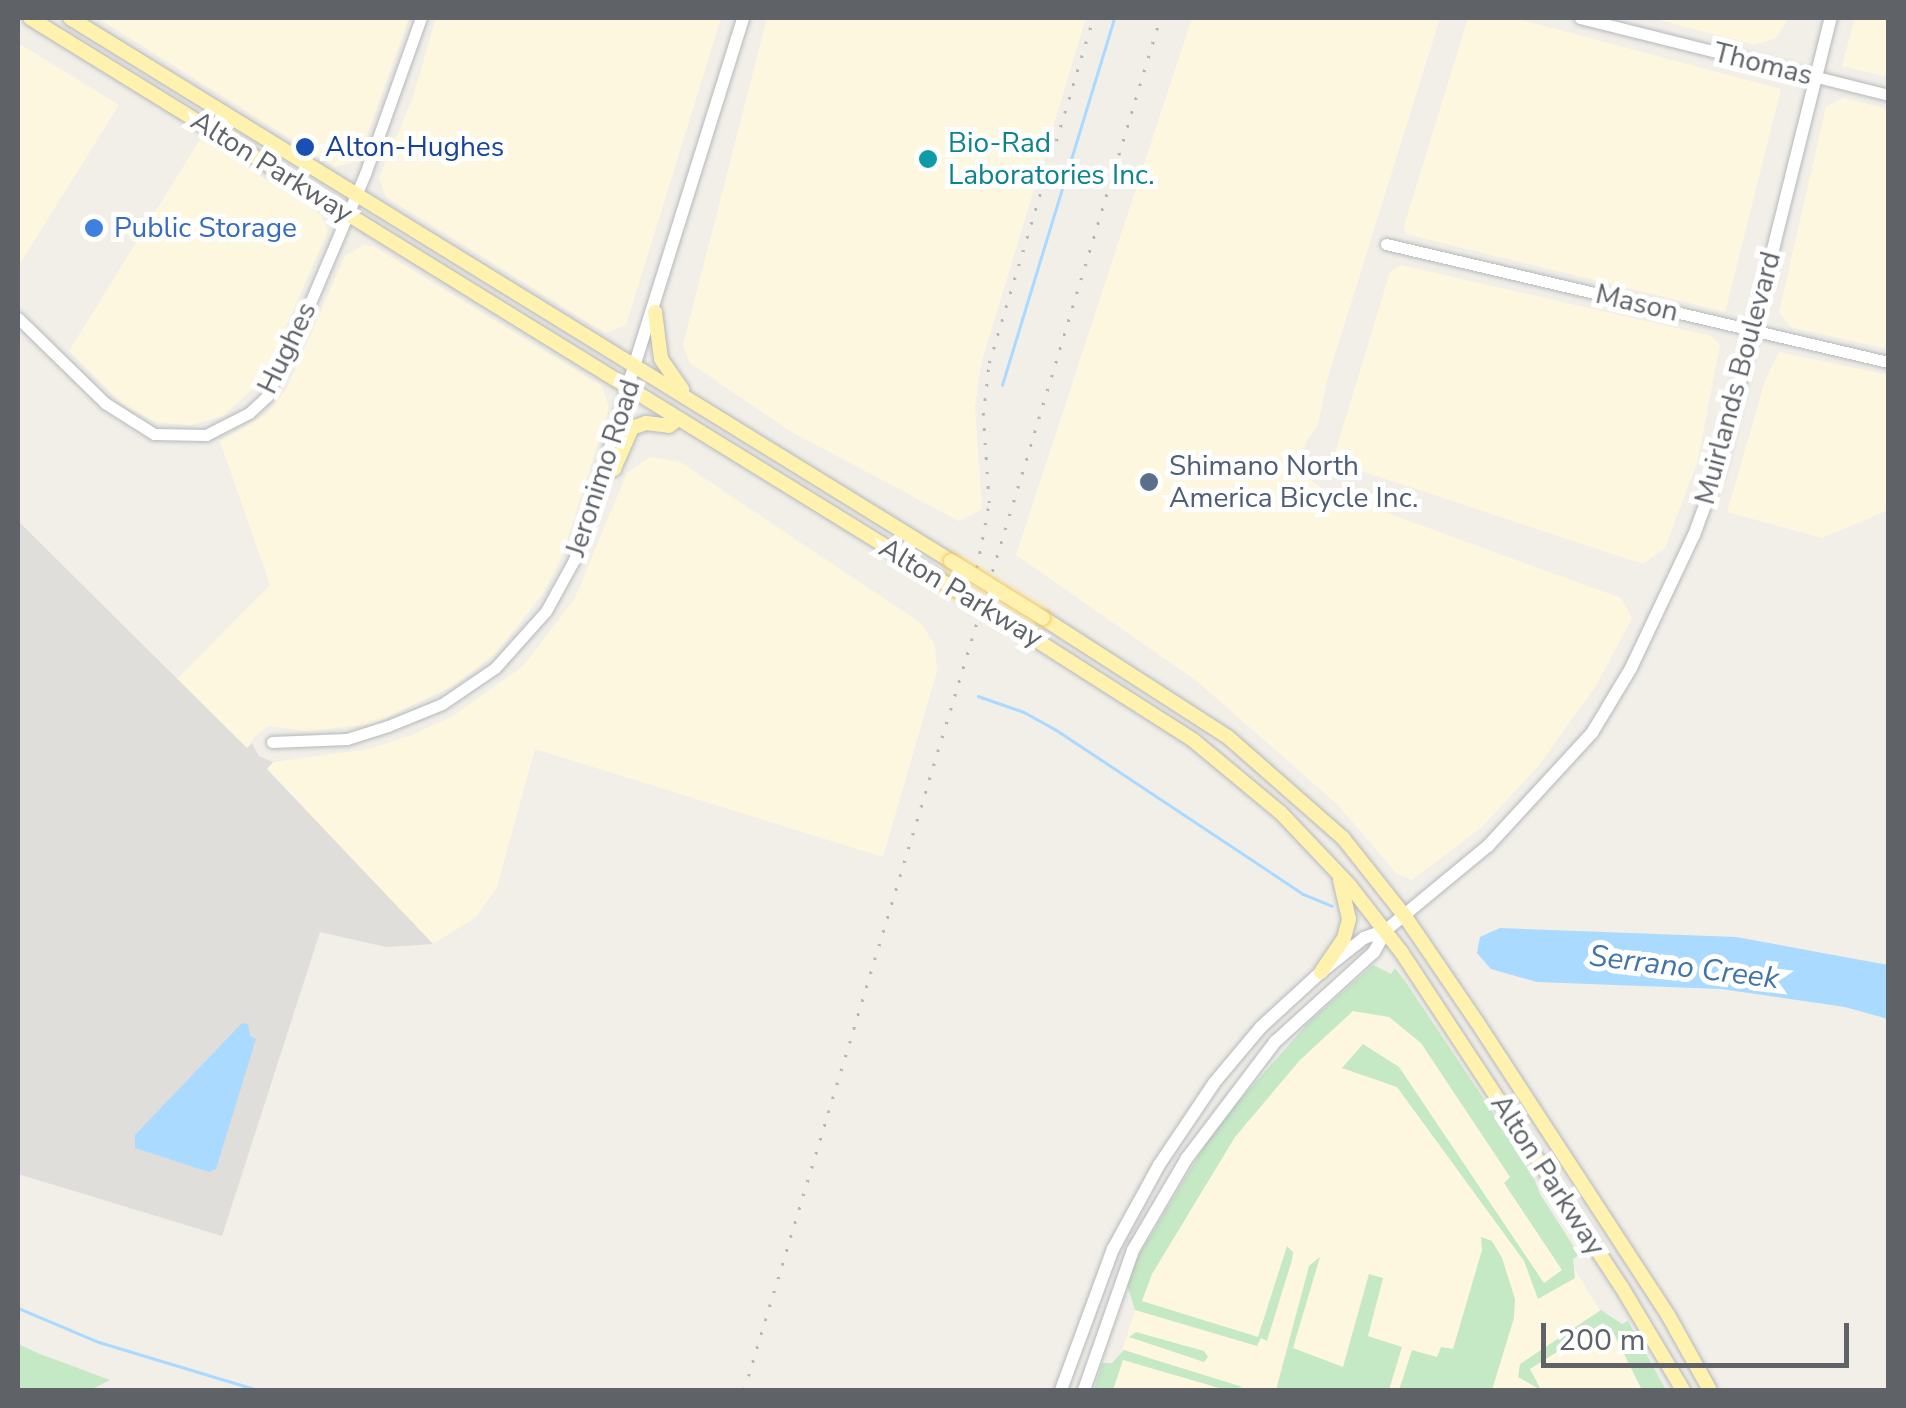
<!DOCTYPE html>
<html>
<head>
<meta charset="utf-8">
<style>
  body { margin:0 }
  #map { position:relative; width:1906px; height:1408px; overflow:hidden; background:#f1efe8; font-family:"Nunito Sans",sans-serif }
  div>[style] { position:absolute }
  [style*='--x'] { left:calc(var(--x)*1px); top:calc(var(--y)*1px); width:calc(var(--w)*1px); rotate:calc(var(--a)*1deg) }
  .commercial>* { inset:0; background:#fef7e0 }
  .industrial>* { inset:0; background:#e0deda }
  .green>* { inset:0; background:#c5e8c5 }
  .water>* { inset:0; background:#aadaff }
  .stream>* { height:2.5px; margin:-1.25px; padding:0 1.25px; transform-origin:1.25px; border-radius:1.25px; background:#aadaff }
  .roads { filter:drop-shadow(0 0 2px #b5b8bc) drop-shadow(0 0 2px #b5b8bc) }
  .tertiary>* { height:11px; margin:-5.5px; padding:0 5.5px; transform-origin:5.5px; border-radius:5.5px; background:#fff }
  .secondary>* { height:12px; margin:-6px; padding:0 6px; transform-origin:6px; border-radius:6px; background:#fff }
  .primary>* { height:14px; margin:-7px; padding:0 7px; transform-origin:7px; border-radius:7px; background:#fff2af }
  .rail>* { height:2.5px; margin-top:-1.25px; transform-origin:0; background:repeating-linear-gradient(90deg,#b6b7b8 0 2.5px,transparent 0 14.5px) }
  .bridges { filter:drop-shadow(0 0 2px #f2c960) drop-shadow(0 0 2px #f2c960) }
  .primary-bridge>* { height:14px; margin:-7px; padding:0 7px; transform-origin:7px; border-radius:7px; background:#fff2af }
  .dots>* { width:28px; height:28px; translate:-50% -50%; box-sizing:border-box; border:5px solid #fff; border-radius:50% }
  span { translate:-50% -50%; white-space:nowrap; text-align:center; line-height:1.15; -webkit-text-stroke:10px #fff; paint-order:stroke }
  .street-label { font-size:28px; color:#5f6368 }
  .culture-label { font-size:28px; color:#0d838f }
  .left { translate:0 -50%; text-align:left }
  .transit-label { font-size:28px; color:#164399 }
  .shop-label { font-size:28px; color:#366cbe }
  .service-label { font-size:28px; color:#4e5e75 }
  .water-label { font-size:30px; color:#4174aa; font-style:italic }
  .frame { position:absolute; inset:0; border:20px solid #5f6368; pointer-events:none }
  .scale { position:absolute; left:1541px; top:1323px; width:308px; height:45px; box-sizing:border-box; border:5px solid #5f6368; border-top:0; padding-left:12px; font-size:30px; line-height:35px; white-space:nowrap; color:#5f6368; -webkit-text-stroke:8px #fff; paint-order:stroke }
</style>
</head>
<body>
<div id="map">
  <div class="commercial">
    <i style="clip-path:polygon(98px 18px,409px 18px,358px 161px,335px 167px)"></i>
    <i style="clip-path:polygon(436px 18px,721px 18px,626px 325px,605px 333px,386px 197px,379px 178px,413px 97px)"></i>
    <i style="clip-path:polygon(767px 18px,1086px 18px,981px 364px,975px 407px,982px 509px,959px 521px,790px 431px,690px 363px,683px 345px)"></i>
    <i style="clip-path:polygon(1192px 18px,1440px 18px,1327px 380px,1318px 425px,1305px 444px,1302px 463px,1306px 476px,1324px 490px,1621px 598px,1632px 618px,1597px 684px,1540px 764px,1482px 827px,1412px 880px,1397px 874px,1338px 805px,1198px 682px,1016px 555px)"></i>
    <i style="clip-path:polygon(1468px 18px,1515px 18px,1781px 89px,1725px 312px,1406px 234px,1404px 226px)"></i>
    <i style="clip-path:polygon(1652px 18px,1789px 18px,1776px 38px,1755px 45px)"></i>
    <i style="clip-path:polygon(1855px 18px,1888px 18px,1888px 77px,1842px 66px)"></i>
    <i style="clip-path:polygon(18px 43px,119px 105px,18px 267px)"></i>
    <i style="clip-path:polygon(1843px 98px,1888px 109px,1888px 349px,1790px 327px,1779px 312px,1826px 107px)"></i>
    <i style="clip-path:polygon(201px 138px,321px 215px,328px 231px,262px 381px,223px 416px,191px 425px,172px 424px,155px 422px,123px 405px,69px 351px)"></i>
    <i style="clip-path:polygon(364px 245px,373px 246px,602px 386px,609px 408px,562px 557px,542px 595px,494px 655px,453px 686px,373px 724px,307px 731px,269px 726px,254px 737px,247px 749px,177px 679px,270px 585px,220px 441px,267px 413px,287px 388px,345px 256px)"></i>
    <i style="clip-path:polygon(1401px 265px,1711px 336px,1720px 345px,1698px 460px,1665px 548px,1643px 564px,1343px 465px,1335px 453px,1390px 272px)"></i>
    <i style="clip-path:polygon(1779px 352px,1888px 375px,1888px 510px,1822px 538px,1727px 512px,1765px 381px)"></i>
    <i style="clip-path:polygon(650px 457px,680px 462px,921px 623px,935px 645px,937px 671px,883px 857px,535px 749px,497px 887px,476px 917px,433px 944px,266px 769px,273px 762px,370px 749px,409px 736px,453px 716px,523px 666px,574px 600px,627px 473px)"></i>
    <i style="clip-path:polygon(1357px 1004px,1424px 1026px,1612px 1330px,1642px 1390px,1110px 1390px,1143px 1285px,1179px 1219px,1274px 1079px)"></i>
  </div>
  <div class="industrial">
    <i style="clip-path:polygon(18px 521px,247px 748px,252px 743px,259px 756px,273px 762px,267px 769px,433px 944px,386px 947px,320px 932px,222px 1236px,18px 1174px)"></i>
  </div>
  <div class="green">
    <i style="clip-path:polygon(1373px 965px,1391px 974px,1395px 968px,1405px 981px,1530px 1168px,1540px 1194px,1579px 1255px,1573px 1259px,1575px 1278px,1538px 1299px,1524px 1261px,1397px 1087px,1342px 1068px,1363px 1044px,1399px 1067px,1544px 1283px,1562px 1270px,1504px 1183px,1510px 1177px,1421px 1043px,1389px 1017px,1353px 1011px,1300px 1060px,1235px 1137px,1152px 1274px,1142px 1301px,1258px 1337px,1287px 1246px,1293px 1252px,1292px 1260px,1267px 1341px,1261px 1338px,1257px 1346px,1135px 1310px,1127px 1284px,1139px 1255px,1215px 1128px,1309px 1022px)"></i>
    <i style="clip-path:polygon(1481px 1237px,1492px 1241px,1502px 1258px,1515px 1299px,1514px 1318px,1492px 1390px,1399px 1390px,1412px 1350px,1437px 1357px,1441px 1347px,1453px 1349px,1482px 1250px)"></i>
    <i style="clip-path:polygon(1320px 1257px,1293px 1348px,1343px 1367px,1369px 1274px,1383px 1278px,1368px 1336px,1402px 1347px,1389px 1390px,1276px 1390px,1309px 1266px)"></i>
    <i style="clip-path:polygon(1601px 1310px,1622px 1324px,1628px 1321px,1666px 1390px,1642px 1390px,1612px 1330px,1603px 1323px,1530px 1369px,1541px 1390px,1518px 1377px,1520px 1364px)"></i>
    <i style="clip-path:polygon(1136px 1332px,1204px 1351px,1208px 1357px,1204px 1362px,1129px 1337px)"></i>
    <i style="clip-path:polygon(18px 1344px,40px 1354px,110px 1380px,90px 1390px,18px 1390px)"></i>
    <i style="clip-path:polygon(1124px 1350px,1165px 1363px,1243px 1387px,1226px 1390px,1123px 1360px,1113px 1390px,1094px 1390px,1102px 1363px,1112px 1363px)"></i>
  </div>
  <div class="water">
    <i style="clip-path:polygon(1500px 928px,1736px 937px,1888px 965px,1888px 1019px,1845px 1007px,1721px 989px,1537px 982px,1491px 969px,1477px 953px,1480px 937px)"></i>
    <i style="clip-path:polygon(242px 1023px,248px 1024px,250px 1036px,256px 1039px,216px 1169px,209px 1172px,135px 1148px,135px 1135px)"></i>
  </div>
  <div class="stream">
    <i style="--x:1002;--y:385;--w:384;--a:-73"></i>
    <i style="--x:978;--y:696;--w:49;--a:19.2"></i>
    <i style="--x:1024;--y:712;--w:35;--a:29"></i>
    <i style="--x:1055;--y:729;--w:298;--a:33.6"></i>
    <i style="--x:1303;--y:894;--w:31;--a:22"></i>
    <i style="--x:18;--y:1308;--w:88;--a:22.8"></i>
    <i style="--x:99;--y:1342;--w:166;--a:16.8"></i>
  </div>
  <div class="roads">
    <div class="tertiary">
      <i style="--x:1580;--y:18;--w:317;--a:14"></i>
      <i style="--x:1386;--y:244;--w:516;--a:13.23"></i>
      <i style="--x:18;--y:318;--w:122;--a:44.3"></i>
      <i style="--x:105;--y:403;--w:58;--a:32.3"></i>
      <i style="--x:154;--y:434;--w:52;--a:1.1"></i>
      <i style="--x:206;--y:435;--w:48;--a:-27.1"></i>
      <i style="--x:249;--y:413;--w:25;--a:-43"></i>
      <i style="--x:267;--y:396;--w:80;--a:-64.7"></i>
      <i style="--x:301;--y:324;--w:163;--a:-66.9"></i>
      <i style="--x:365;--y:174;--w:166;--a:-70.3"></i>
      <i style="--x:272;--y:742;--w:75;--a:-2.3"></i>
      <i style="--x:347;--y:739;--w:43;--a:-17.6"></i>
      <i style="--x:388;--y:726;--w:58;--a:-22.2"></i>
      <i style="--x:442;--y:704;--w:64;--a:-34.2"></i>
      <i style="--x:495;--y:668;--w:76;--a:-48.2"></i>
      <i style="--x:546;--y:611;--w:58;--a:-61.2"></i>
      <i style="--x:574;--y:560;--w:179;--a:-72.8"></i>
    </div>
    <div class="secondary">
      <i style="--x:627;--y:389;--w:389;--a:-72.6"></i>
      <i style="--x:1061;--y:1390;--w:150;--a:-69.8"></i>
      <i style="--x:1113;--y:1249;--w:96;--a:-61.3"></i>
      <i style="--x:1159;--y:1165;--w:99;--a:-56.1"></i>
      <i style="--x:1214;--y:1083;--w:73;--a:-50"></i>
      <i style="--x:1261;--y:1027;--w:81;--a:-42.5"></i>
      <i style="--x:1321;--y:972;--w:55;--a:-38.3"></i>
      <i style="--x:1364;--y:938;--w:23;--a:-20"></i>
      <i style="--x:1386;--y:930;--w:132;--a:-39.5"></i>
      <i style="--x:1488;--y:846;--w:154;--a:-47.4"></i>
      <i style="--x:1592;--y:733;--w:76;--a:-59"></i>
      <i style="--x:1631;--y:668;--w:147;--a:-64.7"></i>
      <i style="--x:1694;--y:535;--w:69;--a:-69.7"></i>
      <i style="--x:1718;--y:470;--w:466;--a:-76"></i>
      <i style="--x:1084;--y:1390;--w:148;--a:-70.7"></i>
      <i style="--x:1133;--y:1250;--w:107;--a:-59.6"></i>
      <i style="--x:1187;--y:1158;--w:146;--a:-52.8"></i>
      <i style="--x:1275;--y:1042;--w:134;--a:-42.3"></i>
      <i style="--x:1374;--y:952;--w:25;--a:-61"></i>
    </div>
    <div class="primary">
      <i style="--x:30;--y:18;--w:1075;--a:31.69"></i>
      <i style="--x:70;--y:18;--w:1035;--a:31.65"></i>
      <i style="--x:655;--y:312;--w:47;--a:82.7"></i>
      <i style="--x:661;--y:359;--w:37;--a:55"></i>
      <i style="--x:603;--y:473;--w:12;--a:-20"></i>
      <i style="--x:614;--y:469;--w:45;--a:-66.3"></i>
      <i style="--x:632;--y:428;--w:15;--a:-20"></i>
      <i style="--x:646;--y:423;--w:23;--a:7"></i>
      <i style="--x:669;--y:426;--w:10;--a:-37"></i>
      <i style="--x:1043;--y:618;--w:221;--a:32.8"></i>
      <i style="--x:1229;--y:738;--w:152;--a:41.3"></i>
      <i style="--x:1343;--y:838;--w:98;--a:51.6"></i>
      <i style="--x:1404;--y:915;--w:130;--a:55.7"></i>
      <i style="--x:1477;--y:1022;--w:350;--a:56.9"></i>
      <i style="--x:1668;--y:1315;--w:86;--a:60.8"></i>
      <i style="--x:1033;--y:638;--w:190;--a:32.5"></i>
      <i style="--x:1193;--y:740;--w:114;--a:39.7"></i>
      <i style="--x:1281;--y:813;--w:100;--a:46.6"></i>
      <i style="--x:1350;--y:886;--w:85;--a:52.2"></i>
      <i style="--x:1402;--y:953;--w:399;--a:56.7"></i>
      <i style="--x:1621;--y:1286;--w:121;--a:59.2"></i>
      <i style="--x:1321;--y:972;--w:41;--a:-55.9"></i>
      <i style="--x:1344;--y:938;--w:20;--a:-75"></i>
      <i style="--x:1349;--y:919;--w:40;--a:-103"></i>
    </div>
  </div>
  <div class="rail">
    <i style="--x:974;--y:582;--w:80;--a:-79.2"></i>
    <i style="--x:989;--y:503;--w:88;--a:-93.9"></i>
    <i style="--x:983;--y:415;--w:52;--a:-83.4"></i>
    <i style="--x:989;--y:363;--w:360;--a:-73.2"></i>
    <i style="--x:744;--y:1390;--w:1434;--a:-73.13"></i>
  </div>
  <div class="bridges">
    <div class="primary-bridge">
      <i style="--x:951;--y:561;--w:108;--a:31.8"></i>
      <i style="--x:945;--y:583;--w:104;--a:32"></i>
    </div>
  </div>
  <div class="dots">
    <i style="left:305px;top:147px;background:#1a4fb4"></i>
    <i style="left:928px;top:159px;background:#0f9aa8"></i>
    <i style="left:94px;top:228px;background:#3f7fe0"></i>
    <i style="left:1149px;top:482px;background:#5c6f8a"></i>
  </div>
  <div class="street-label">
    <span style="left:1763px;top:64px;rotate:14deg">Thomas</span>
    <span style="left:272px;top:167px;rotate:32deg">Alton Parkway</span>
    <span style="left:1637px;top:303px;rotate:13deg">Mason</span>
    <span style="left:287px;top:348px;rotate:-64deg">Hughes</span>
    <span style="left:1738px;top:378px;rotate:-75deg">Muirlands Boulevard</span>
    <span style="left:603px;top:468px;rotate:-72deg">Jeronimo Road</span>
    <span style="left:961px;top:593px;rotate:31deg">Alton Parkway</span>
    <span style="left:1548px;top:1175px;rotate:57deg">Alton Parkway</span>
  </div>
  <div class="culture-label">
    <span class="left" style="left:948px;top:159px">Bio-Rad<br>Laboratories Inc.</span>
  </div>
  <div class="transit-label">
    <span class="left" style="left:325px;top:147px">Alton-Hughes</span>
  </div>
  <div class="shop-label">
    <span class="left" style="left:114px;top:228px">Public Storage</span>
  </div>
  <div class="service-label">
    <span class="left" style="left:1169px;top:482px">Shimano North<br>America Bicycle Inc.</span>
  </div>
  <div class="water-label">
    <span style="left:1684px;top:968px;rotate:7deg">Serrano Creek</span>
  </div>
  <div class="frame"></div>
  <div class="scale">200 m</div>
</div>
</body>
</html>
